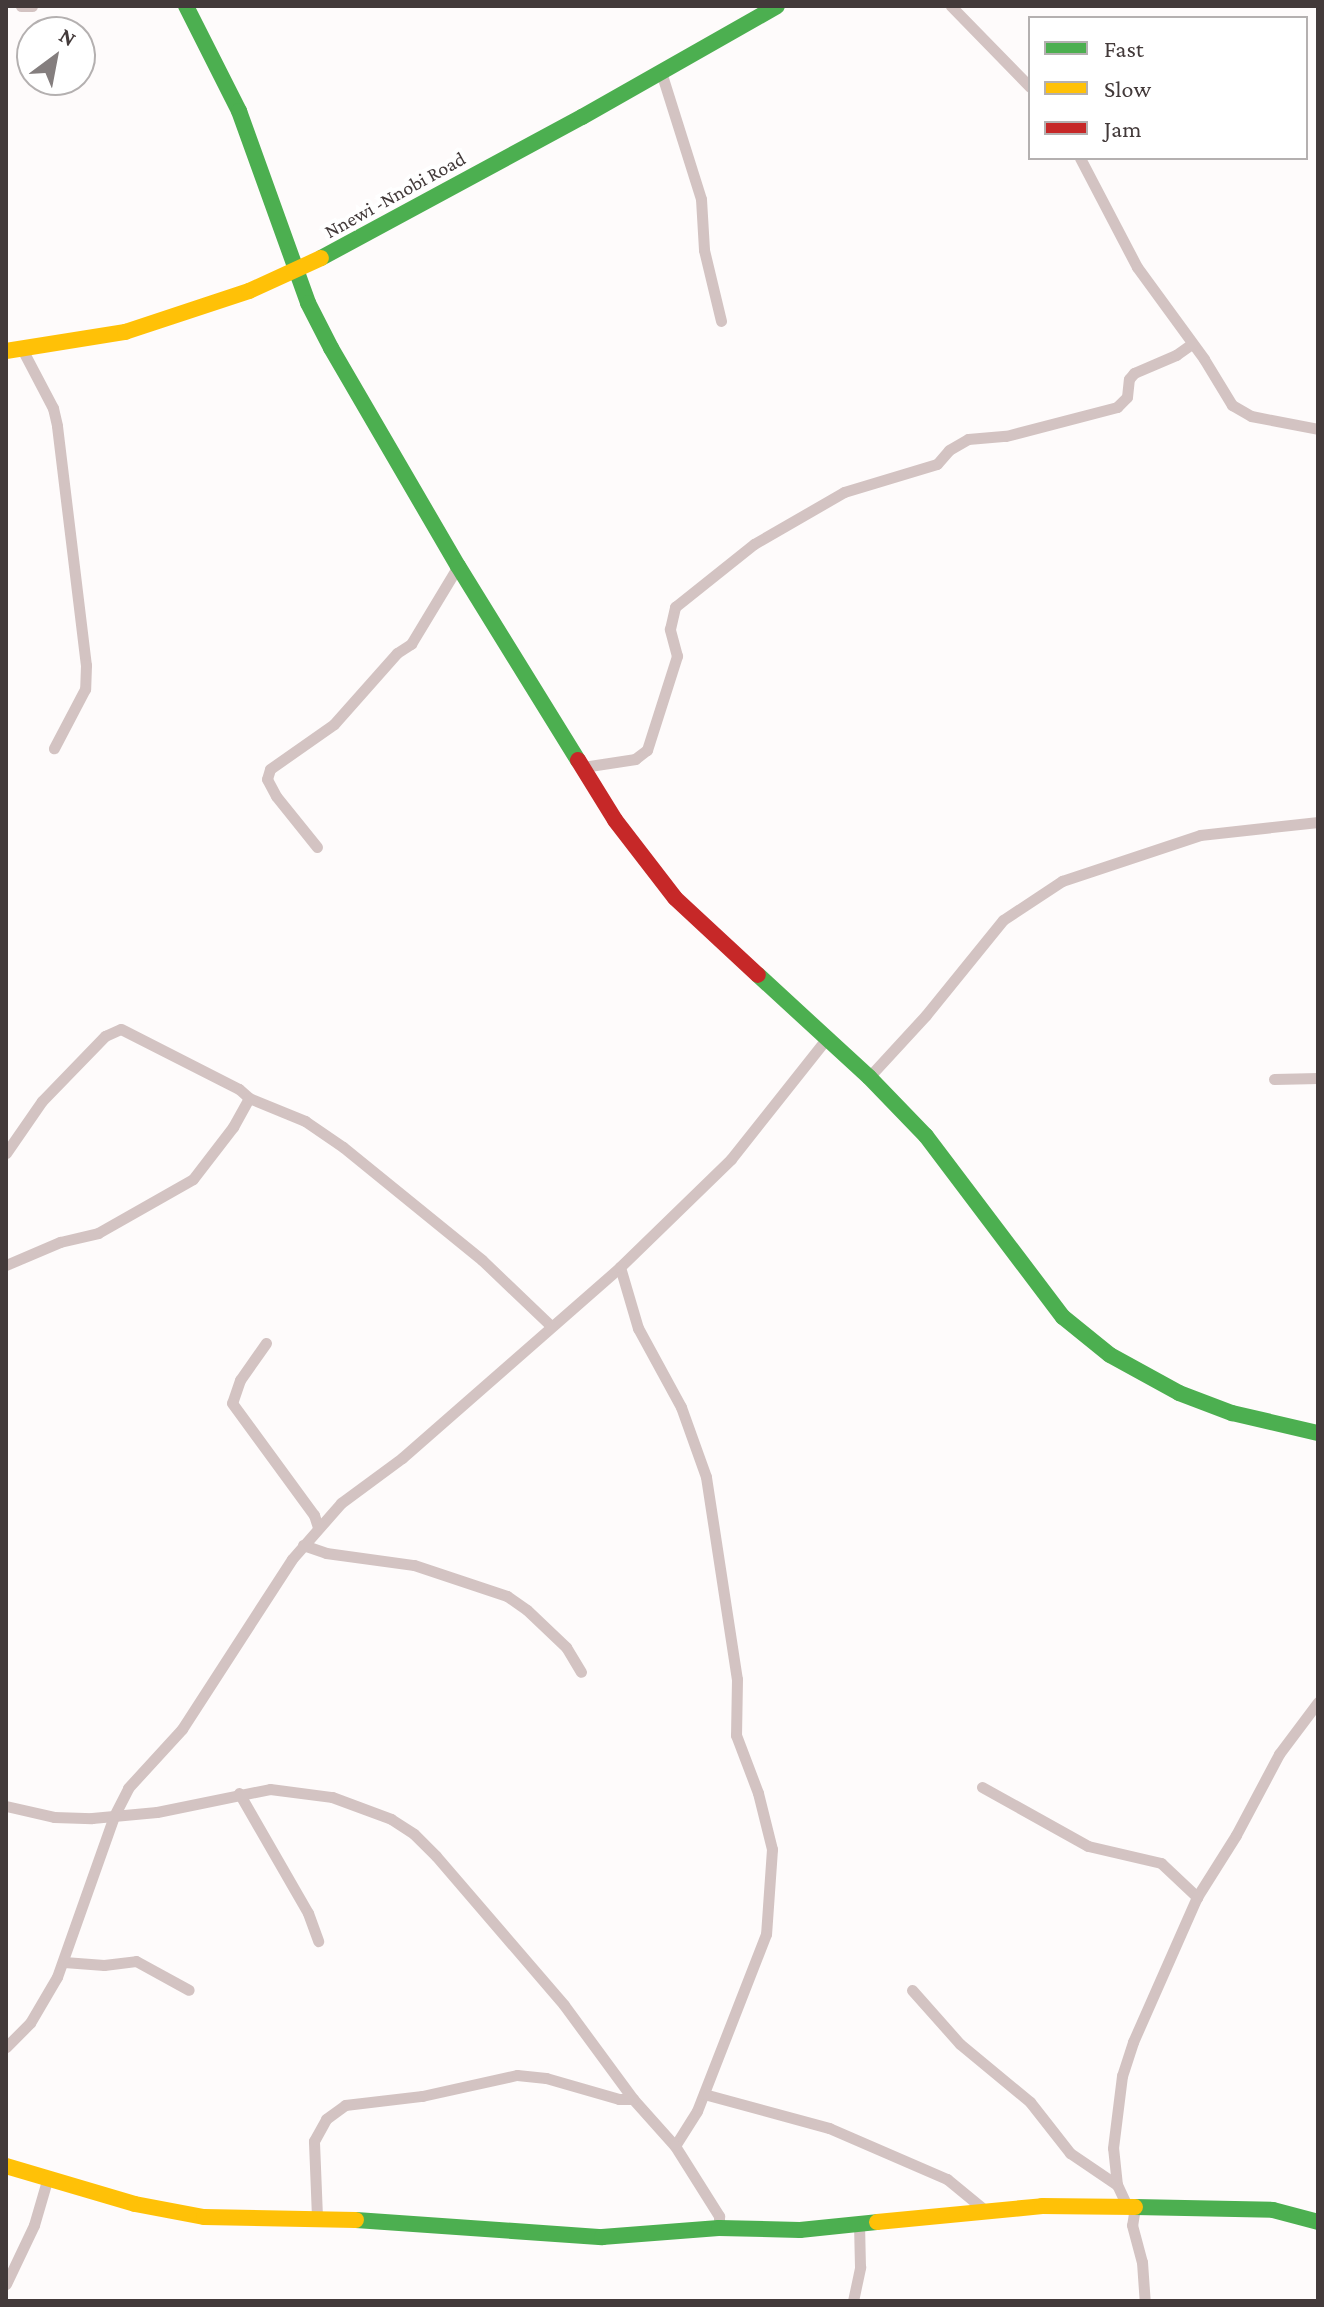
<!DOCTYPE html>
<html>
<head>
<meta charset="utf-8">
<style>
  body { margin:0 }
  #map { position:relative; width:1324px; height:2307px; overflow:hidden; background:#fefbfb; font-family:"Crimson Pro",serif }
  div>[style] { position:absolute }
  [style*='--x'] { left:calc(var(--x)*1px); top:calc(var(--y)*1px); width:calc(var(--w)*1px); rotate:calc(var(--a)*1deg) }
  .street>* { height:11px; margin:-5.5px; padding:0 5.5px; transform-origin:5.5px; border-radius:5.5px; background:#d3c3c2 }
  .fast>* { height:16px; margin:-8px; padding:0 8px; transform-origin:8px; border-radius:8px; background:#4caf50 }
  .slow>* { height:16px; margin:-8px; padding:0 8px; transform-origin:8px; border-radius:8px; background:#ffc107 }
  .jam>* { height:16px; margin:-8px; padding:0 8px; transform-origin:8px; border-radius:8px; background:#c62828 }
  span { translate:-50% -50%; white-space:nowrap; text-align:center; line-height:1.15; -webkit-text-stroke:8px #fff; paint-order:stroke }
  .street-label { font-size:20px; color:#433a3a }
  .frame { position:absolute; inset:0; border:8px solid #433a3a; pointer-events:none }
  .legend { position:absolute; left:1028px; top:16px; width:280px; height:144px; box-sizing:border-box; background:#fff; border:2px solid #b4b0b0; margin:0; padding:10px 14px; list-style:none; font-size:24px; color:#433a3a }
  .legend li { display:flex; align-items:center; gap:16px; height:40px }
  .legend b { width:40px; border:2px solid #b4b0b0 }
  .north { position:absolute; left:16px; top:16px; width:80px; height:80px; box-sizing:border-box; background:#fff; border:2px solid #b4b0b0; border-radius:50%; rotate:32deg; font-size:22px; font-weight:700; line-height:32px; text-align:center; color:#433a3a }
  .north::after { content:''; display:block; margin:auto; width:28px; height:36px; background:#847e7e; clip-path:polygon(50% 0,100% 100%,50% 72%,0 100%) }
</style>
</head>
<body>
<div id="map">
  <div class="street">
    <i style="--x:21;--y:6;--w:11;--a:0"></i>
    <i style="--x:951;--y:6;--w:113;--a:45.7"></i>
    <i style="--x:661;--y:72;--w:133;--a:72.5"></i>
    <i style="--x:701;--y:199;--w:51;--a:86.6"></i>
    <i style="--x:704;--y:250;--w:73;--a:76.5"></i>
    <i style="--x:1080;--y:158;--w:123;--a:62.4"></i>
    <i style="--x:1137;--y:267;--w:114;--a:53.9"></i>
    <i style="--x:1204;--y:359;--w:54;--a:58.7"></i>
    <i style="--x:1232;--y:405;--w:22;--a:30"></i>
    <i style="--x:1251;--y:416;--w:68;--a:11"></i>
    <i style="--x:22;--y:349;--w:67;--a:62.3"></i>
    <i style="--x:53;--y:408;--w:18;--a:77"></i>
    <i style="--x:57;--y:426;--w:241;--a:83.1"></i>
    <i style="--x:86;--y:665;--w:24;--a:92"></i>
    <i style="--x:85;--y:689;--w:67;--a:117.7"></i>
    <i style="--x:583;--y:767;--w:53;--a:-8.7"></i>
    <i style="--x:635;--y:759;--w:15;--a:-37"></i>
    <i style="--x:647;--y:750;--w:99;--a:-72.3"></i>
    <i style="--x:677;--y:656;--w:28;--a:-105"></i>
    <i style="--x:670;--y:629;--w:23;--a:-77"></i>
    <i style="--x:675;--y:607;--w:101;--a:-38.6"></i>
    <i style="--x:754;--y:544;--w:104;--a:-30"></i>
    <i style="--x:844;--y:492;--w:97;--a:-16.8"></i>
    <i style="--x:937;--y:464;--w:18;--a:-49"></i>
    <i style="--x:949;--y:450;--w:22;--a:-30"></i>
    <i style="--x:968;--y:439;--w:38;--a:-5"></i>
    <i style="--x:1006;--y:436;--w:115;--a:-14.6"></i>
    <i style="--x:1117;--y:407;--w:14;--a:-45"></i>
    <i style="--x:1127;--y:397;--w:18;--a:-84"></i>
    <i style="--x:1129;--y:379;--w:8;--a:-50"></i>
    <i style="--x:1134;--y:373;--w:46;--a:-23.2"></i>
    <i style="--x:1176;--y:355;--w:19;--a:-35"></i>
    <i style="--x:317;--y:847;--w:65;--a:-128.8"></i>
    <i style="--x:276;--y:796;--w:19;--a:-118"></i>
    <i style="--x:267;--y:779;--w:10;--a:-73"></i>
    <i style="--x:270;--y:769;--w:78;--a:-35.1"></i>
    <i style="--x:334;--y:724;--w:95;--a:-48.4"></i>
    <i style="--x:397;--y:653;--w:17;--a:-33"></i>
    <i style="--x:411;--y:644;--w:91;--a:-58.9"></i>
    <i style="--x:869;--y:1077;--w:84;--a:-47.4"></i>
    <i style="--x:926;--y:1015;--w:122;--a:-51"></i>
    <i style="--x:1003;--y:920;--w:71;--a:-33.5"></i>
    <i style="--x:1062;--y:881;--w:145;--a:-18.4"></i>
    <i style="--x:1200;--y:835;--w:119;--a:-6.3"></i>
    <i style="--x:1274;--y:1079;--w:44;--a:-1.3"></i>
    <i style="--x:6;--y:1153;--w:63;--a:-55.3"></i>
    <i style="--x:42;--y:1101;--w:91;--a:-45.9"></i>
    <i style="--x:105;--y:1036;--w:17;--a:-24"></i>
    <i style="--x:121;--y:1029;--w:132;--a:27"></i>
    <i style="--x:239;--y:1089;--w:13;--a:42"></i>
    <i style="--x:249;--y:1098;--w:61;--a:22.3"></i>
    <i style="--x:305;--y:1121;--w:46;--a:34.4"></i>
    <i style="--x:343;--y:1147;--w:179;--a:39.1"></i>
    <i style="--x:482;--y:1260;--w:95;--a:43.7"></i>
    <i style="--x:6;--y:1265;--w:59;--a:-23.1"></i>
    <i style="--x:60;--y:1242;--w:39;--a:-13"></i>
    <i style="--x:98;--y:1233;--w:109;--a:-29.6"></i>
    <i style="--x:193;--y:1179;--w:66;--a:-52.4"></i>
    <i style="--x:233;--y:1127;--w:33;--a:-61"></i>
    <i style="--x:620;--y:1267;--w:64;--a:73.6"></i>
    <i style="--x:638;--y:1328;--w:90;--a:61.4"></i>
    <i style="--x:681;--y:1407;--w:74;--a:70.3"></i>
    <i style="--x:706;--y:1477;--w:204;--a:81.3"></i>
    <i style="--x:737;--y:1679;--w:56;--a:91"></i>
    <i style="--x:736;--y:1735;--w:62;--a:69.2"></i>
    <i style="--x:758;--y:1793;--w:58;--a:76"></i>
    <i style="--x:772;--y:1849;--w:85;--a:94"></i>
    <i style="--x:766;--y:1934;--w:190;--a:111.3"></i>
    <i style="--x:697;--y:2111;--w:41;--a:122.2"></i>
    <i style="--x:266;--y:1343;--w:45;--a:125.1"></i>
    <i style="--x:240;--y:1380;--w:24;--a:109"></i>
    <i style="--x:232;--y:1403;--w:139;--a:53.8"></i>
    <i style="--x:314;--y:1515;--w:13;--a:72"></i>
    <i style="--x:303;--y:1545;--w:24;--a:19"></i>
    <i style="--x:326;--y:1553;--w:89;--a:7.8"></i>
    <i style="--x:414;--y:1565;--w:98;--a:18.4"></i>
    <i style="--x:507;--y:1596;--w:24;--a:35"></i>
    <i style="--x:527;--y:1610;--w:54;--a:43.5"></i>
    <i style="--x:566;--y:1647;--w:29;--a:59"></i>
    <i style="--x:982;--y:1787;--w:121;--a:29.1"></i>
    <i style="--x:1088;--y:1846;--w:75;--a:13.1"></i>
    <i style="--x:1161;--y:1863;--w:50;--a:43.4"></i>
    <i style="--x:239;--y:1793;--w:138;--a:60.1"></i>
    <i style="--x:308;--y:1913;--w:30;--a:70"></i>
    <i style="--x:6;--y:1806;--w:49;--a:12.9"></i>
    <i style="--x:54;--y:1817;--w:38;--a:2"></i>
    <i style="--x:92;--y:1818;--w:65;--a:-5.3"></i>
    <i style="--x:157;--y:1812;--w:115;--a:-11.5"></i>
    <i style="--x:270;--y:1789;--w:63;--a:7.4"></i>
    <i style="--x:332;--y:1797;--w:63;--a:20.4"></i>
    <i style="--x:391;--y:1819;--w:27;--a:33"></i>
    <i style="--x:414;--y:1834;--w:31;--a:45"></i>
    <i style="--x:436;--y:1856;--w:196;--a:49.3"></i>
    <i style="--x:564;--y:2005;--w:117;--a:53.7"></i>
    <i style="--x:633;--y:2099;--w:63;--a:48.2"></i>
    <i style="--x:675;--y:2146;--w:83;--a:57.8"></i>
    <i style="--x:719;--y:2216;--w:12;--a:90"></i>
    <i style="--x:64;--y:1962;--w:40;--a:4.3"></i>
    <i style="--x:104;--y:1965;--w:32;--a:-7"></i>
    <i style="--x:136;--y:1961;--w:60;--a:28.7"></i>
    <i style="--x:912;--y:1990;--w:72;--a:48.4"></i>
    <i style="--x:960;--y:2044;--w:91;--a:39.6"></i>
    <i style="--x:1030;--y:2102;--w:65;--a:51.9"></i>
    <i style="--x:1070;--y:2153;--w:57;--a:34.2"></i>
    <i style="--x:6;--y:2047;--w:34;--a:-45"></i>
    <i style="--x:30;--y:2023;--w:53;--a:-59.6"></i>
    <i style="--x:57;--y:1977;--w:171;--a:-70.5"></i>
    <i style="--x:114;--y:1816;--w:31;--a:-63"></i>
    <i style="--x:128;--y:1788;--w:80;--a:-47.5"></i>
    <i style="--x:182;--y:1729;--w:202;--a:-57.1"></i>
    <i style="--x:292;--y:1559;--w:74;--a:-48.8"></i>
    <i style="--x:341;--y:1503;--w:76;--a:-36.4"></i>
    <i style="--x:402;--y:1458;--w:290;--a:-41.2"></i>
    <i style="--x:620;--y:1267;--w:155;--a:-44.2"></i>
    <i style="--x:731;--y:1159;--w:154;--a:-51.6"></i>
    <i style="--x:704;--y:2094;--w:130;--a:15.2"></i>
    <i style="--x:829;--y:2128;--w:129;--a:23.4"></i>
    <i style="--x:947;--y:2179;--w:52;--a:39.5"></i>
    <i style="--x:1127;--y:2206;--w:23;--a:-115"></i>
    <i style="--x:1117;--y:2185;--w:37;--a:-96"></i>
    <i style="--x:1113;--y:2148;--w:73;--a:-82.9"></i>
    <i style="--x:1122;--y:2076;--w:36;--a:-72"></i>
    <i style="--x:1133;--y:2042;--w:158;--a:-66.2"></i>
    <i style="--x:1197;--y:1897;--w:73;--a:-57.8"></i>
    <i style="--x:1236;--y:1835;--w:92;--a:-62"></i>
    <i style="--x:1279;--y:1754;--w:65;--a:-53.1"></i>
    <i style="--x:1135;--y:2207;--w:18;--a:99"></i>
    <i style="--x:1132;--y:2225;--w:38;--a:75"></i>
    <i style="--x:1142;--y:2262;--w:39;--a:86"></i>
    <i style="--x:317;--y:2217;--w:76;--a:-92.3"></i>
    <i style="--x:314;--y:2141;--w:25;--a:-61"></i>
    <i style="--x:326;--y:2119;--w:24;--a:-36"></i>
    <i style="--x:345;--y:2105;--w:78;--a:-6.7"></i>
    <i style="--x:422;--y:2096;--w:97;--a:-12.5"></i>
    <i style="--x:517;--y:2075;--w:29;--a:6"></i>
    <i style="--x:546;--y:2078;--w:76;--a:16"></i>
    <i style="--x:619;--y:2099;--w:14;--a:0"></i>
    <i style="--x:6;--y:2284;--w:65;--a:-64.6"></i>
    <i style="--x:34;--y:2225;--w:50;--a:-73.7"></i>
    <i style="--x:853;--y:2301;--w:35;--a:-78"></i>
    <i style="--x:860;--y:2267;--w:43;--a:-91.3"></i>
  </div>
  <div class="fast">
    <i style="--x:186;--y:6;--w:118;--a:63.2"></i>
    <i style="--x:239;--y:111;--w:204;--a:70.2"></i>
    <i style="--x:308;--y:303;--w:51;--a:62.9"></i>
    <i style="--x:331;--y:348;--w:252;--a:59.8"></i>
    <i style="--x:458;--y:566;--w:228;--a:58.3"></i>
    <i style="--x:321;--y:258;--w:297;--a:-28.4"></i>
    <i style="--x:582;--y:117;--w:224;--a:-29.6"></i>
    <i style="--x:758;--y:975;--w:151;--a:42.6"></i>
    <i style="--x:869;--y:1077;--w:82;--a:46"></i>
    <i style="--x:926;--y:1136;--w:227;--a:52.9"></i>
    <i style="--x:1063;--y:1317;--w:60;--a:39"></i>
    <i style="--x:1110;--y:1355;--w:79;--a:28.8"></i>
    <i style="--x:1179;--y:1393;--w:57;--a:20.7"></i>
    <i style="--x:1232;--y:1413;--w:88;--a:13.1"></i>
    <i style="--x:1135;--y:2207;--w:138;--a:1.2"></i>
    <i style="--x:1273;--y:2210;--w:47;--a:14.9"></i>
    <i style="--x:356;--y:2220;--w:247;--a:4"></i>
    <i style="--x:602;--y:2237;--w:117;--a:-4.4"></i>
    <i style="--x:719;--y:2228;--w:81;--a:1.4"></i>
    <i style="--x:800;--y:2230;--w:77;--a:-5.9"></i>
  </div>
  <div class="slow">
    <i style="--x:6;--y:351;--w:121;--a:-9.1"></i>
    <i style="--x:125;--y:332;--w:131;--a:-18.3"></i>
    <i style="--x:249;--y:291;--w:79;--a:-24.6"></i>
    <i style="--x:6;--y:2166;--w:134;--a:16.4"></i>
    <i style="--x:135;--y:2204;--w:70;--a:10.7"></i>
    <i style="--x:204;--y:2217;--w:152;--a:1.1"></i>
    <i style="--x:877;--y:2222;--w:166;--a:-5.5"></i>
    <i style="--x:1042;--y:2206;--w:93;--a:0.6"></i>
  </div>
  <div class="jam">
    <i style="--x:578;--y:760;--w:70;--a:58.3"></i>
    <i style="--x:615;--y:820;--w:98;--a:52.4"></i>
    <i style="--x:675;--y:898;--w:113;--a:42.9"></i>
  </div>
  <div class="street-label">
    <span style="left:395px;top:195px;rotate:-29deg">Nnewi -Nnobi Road</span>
  </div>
  <div class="frame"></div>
  <ul class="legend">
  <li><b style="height:10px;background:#4caf50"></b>Fast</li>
  <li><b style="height:10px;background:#ffc107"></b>Slow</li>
  <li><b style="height:10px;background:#c62828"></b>Jam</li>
  </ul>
  <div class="north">N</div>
</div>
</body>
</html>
